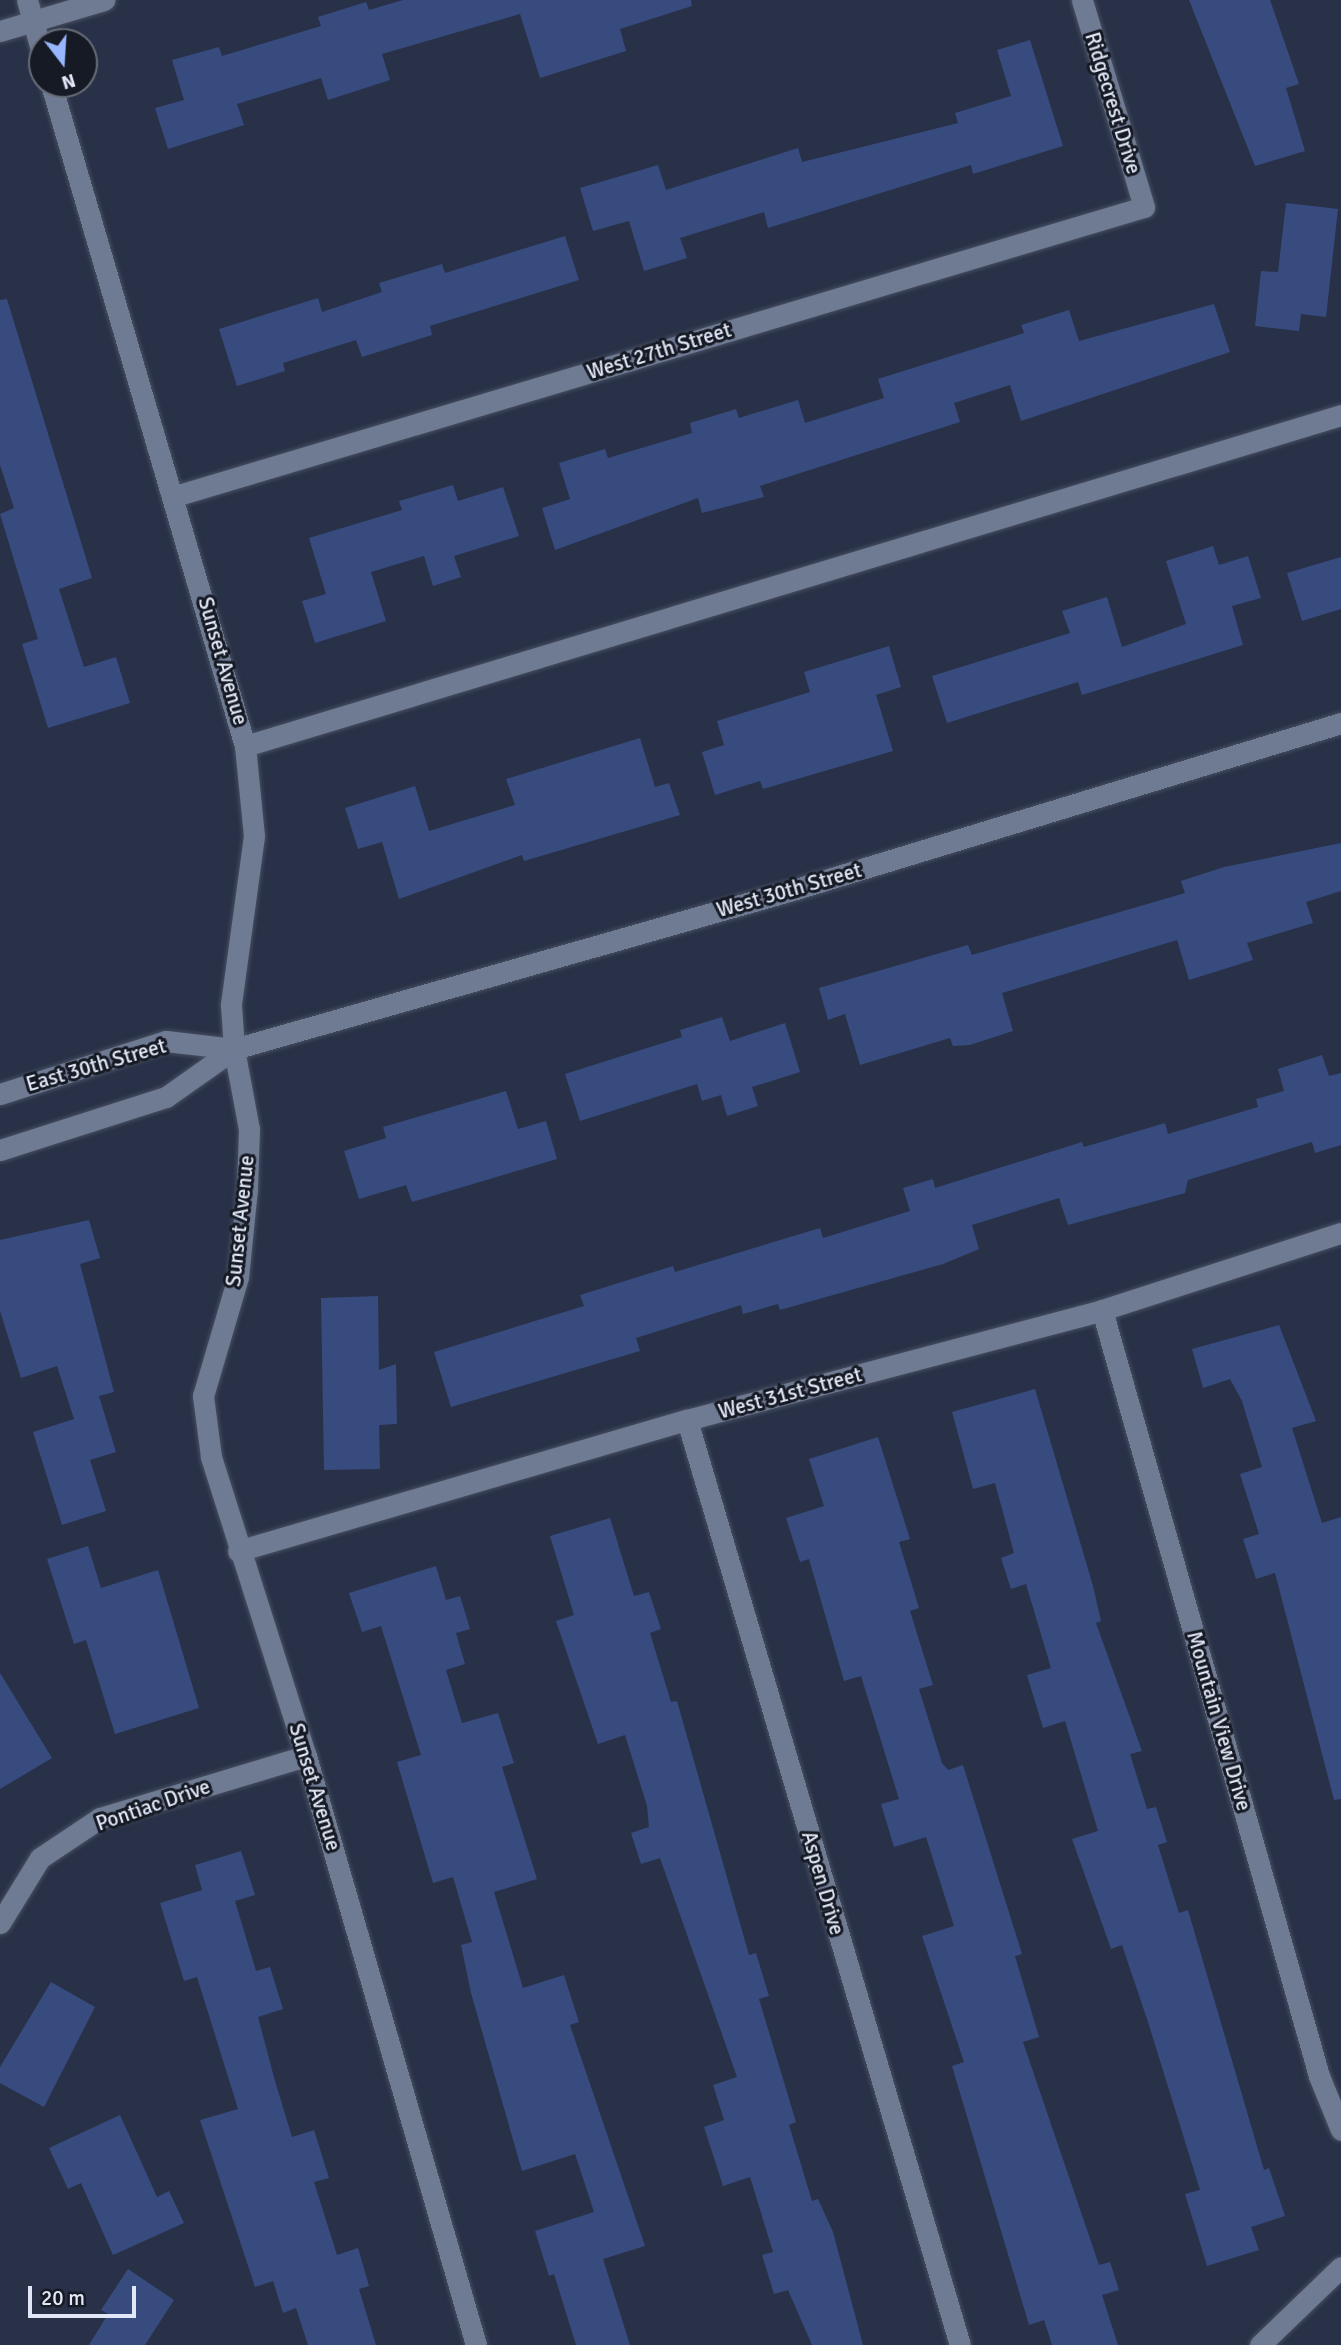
<!DOCTYPE html>
<html>
<head>
<meta charset="utf-8">
<style>
  body { margin:0 }
  #map { position:relative; width:1341px; height:2345px; overflow:hidden; background:#283147; font-family:Signika,sans-serif }
  div>[style] { position:absolute }
  [style*='--x'] { left:calc(var(--x)*1px); top:calc(var(--y)*1px); width:calc(var(--w)*1px); rotate:calc(var(--a)*1deg) }
  .building>* { inset:0; background:#374b7f }
  .roads { filter:drop-shadow(0 0 2px #474f61) drop-shadow(0 0 2px #474f61) }
  .lane>* { height:21px; margin:-10.5px; padding:0 10.5px; transform-origin:10.5px; border-radius:10.5px; background:#6f7a93 }
  .street>* { height:21px; margin:-10.5px; padding:0 10.5px; transform-origin:10.5px; border-radius:10.5px; background:#6f7a93 }
  .secondary>* { height:21px; margin:-10.5px; padding:0 10.5px; transform-origin:10.5px; border-radius:10.5px; background:#6f7a93 }
  span { translate:-50% -50%; white-space:nowrap; text-align:center; line-height:1.15; -webkit-text-stroke:6px #151a24; paint-order:stroke }
  .street-label { font-size:21px; color:#e1e7f6 }
  .north { position:absolute; left:28px; top:28px; width:70px; height:70px; box-sizing:border-box; background:#151a24; border:2px solid #676c78; border-radius:50%; rotate:163deg; font-size:19px; font-weight:700; line-height:28px; text-align:center; color:#e1e7f6 }
  .north::after { content:''; display:block; margin:auto; width:24px; height:32px; background:#98b6fd; clip-path:polygon(50% 0,100% 100%,50% 72%,0 100%) }
  .scale { position:absolute; left:28px; top:2286px; width:108px; height:32px; box-sizing:border-box; border:4px solid #e1e7f6; border-top:0; padding-left:9px; font-size:21px; line-height:24px; white-space:nowrap; color:#e1e7f6; -webkit-text-stroke:5px #151a24; paint-order:stroke }
</style>
</head>
<body>
<div id="map">
  <div class="building">
    <i style="clip-path:polygon(403px 0,691px 0,692px 6px,620px 29px,626px 51px,540px 78px,520px 14px,382px 54px,390px 80px,328px 100px,321px 78px,237px 104px,244px 125px,168px 149px,155px 108px,184px 100px,172px 60px,219px 47px,222px 56px,321px 26px,318px 17px,366px 2px,369px 10px)"></i>
    <i style="clip-path:polygon(1189px 0,1270px 0,1299px 84px,1286px 88px,1305px 151px,1255px 166px)"></i>
    <i style="clip-path:polygon(1030px 40px,1063px 146px,973px 174px,971px 165px,768px 228px,764px 212px,680px 238px,687px 258px,644px 271px,629px 221px,593px 231px,580px 188px,658px 165px,666px 190px,798px 148px,802px 162px,958px 123px,955px 113px,1011px 96px,997px 50px)"></i>
    <i style="clip-path:polygon(1286px 203px,1338px 209px,1326px 317px,1301px 314px,1299px 331px,1255px 326px,1261px 271px,1278px 272px)"></i>
    <i style="clip-path:polygon(565px 236px,579px 280px,430px 326px,432px 335px,362px 357px,356px 340px,283px 363px,285px 371px,237px 386px,219px 329px,318px 298px,322px 312px,382px 292px,379px 283px,442px 264px,445px 273px)"></i>
    <i style="clip-path:polygon(7px 299px,92px 578px,59px 589px,84px 667px,116px 657px,130px 703px,48px 728px,22px 644px,38px 639px,0 514px,14px 508px,0 465px,0 300px)"></i>
    <i style="clip-path:polygon(1214px 304px,1230px 352px,1021px 421px,1010px 385px,954px 403px,960px 422px,760px 486px,764px 497px,702px 513px,698px 498px,555px 550px,542px 508px,570px 499px,559px 463px,605px 449px,608px 458px,692px 433px,690px 423px,736px 409px,739px 418px,798px 400px,805px 423px,884px 398px,878px 379px,1024px 333px,1021px 325px,1069px 310px,1079px 341px)"></i>
    <i style="clip-path:polygon(453px 485px,458px 501px,503px 487px,519px 536px,454px 556px,461px 577px,433px 586px,424px 556px,371px 572px,386px 621px,315px 643px,302px 601px,326px 594px,309px 538px,402px 510px,399px 501px)"></i>
    <i style="clip-path:polygon(1213px 546px,1219px 565px,1248px 556px,1261px 598px,1232px 606px,1243px 645px,1082px 695px,1078px 682px,947px 723px,932px 676px,1070px 633px,1062px 611px,1107px 597px,1122px 647px,1186px 624px,1166px 561px)"></i>
    <i style="clip-path:polygon(1341px 557px,1341px 609px,1302px 621px,1287px 573px)"></i>
    <i style="clip-path:polygon(889px 646px,901px 687px,876px 695px,893px 751px,763px 789px,760px 781px,715px 795px,702px 752px,724px 745px,717px 721px,810px 692px,804px 672px)"></i>
    <i style="clip-path:polygon(640px 738px,655px 787px,669px 783px,680px 815px,524px 861px,522px 855px,399px 899px,382px 842px,358px 849px,345px 808px,415px 786px,429px 831px,515px 805px,506px 779px)"></i>
    <i style="clip-path:polygon(1341px 843px,1341px 891px,1306px 902px,1313px 923px,1247px 943px,1253px 960px,1189px 980px,1177px 940px,1002px 993px,1013px 1031px,970px 1045px,953px 1046px,950px 1038px,860px 1065px,845px 1014px,828px 1020px,819px 988px,968px 945px,972px 955px,1185px 893px,1181px 881px,1224px 867px)"></i>
    <i style="clip-path:polygon(722px 1017px,730px 1041px,785px 1023px,800px 1072px,752px 1087px,758px 1106px,727px 1116px,721px 1095px,702px 1101px,697px 1084px,580px 1121px,565px 1074px,682px 1037px,680px 1030px)"></i>
    <i style="clip-path:polygon(1322px 1055px,1329px 1076px,1341px 1073px,1341px 1145px,1315px 1153px,1312px 1142px,1188px 1180px,1185px 1193px,1068px 1225px,1059px 1198px,972px 1225px,979px 1249px,943px 1264px,780px 1310px,778px 1304px,743px 1314px,741px 1305px,636px 1338px,640px 1351px,451px 1407px,434px 1352px,584px 1306px,580px 1295px,673px 1266px,675px 1272px,820px 1228px,823px 1238px,910px 1211px,903px 1188px,933px 1179px,935px 1188px,1082px 1142px,1084px 1147px,1165px 1123px,1168px 1134px,1258px 1107px,1256px 1099px,1284px 1091px,1278px 1069px)"></i>
    <i style="clip-path:polygon(506px 1091px,518px 1129px,546px 1121px,557px 1159px,412px 1202px,406px 1185px,359px 1199px,344px 1151px,386px 1138px,383px 1127px)"></i>
    <i style="clip-path:polygon(89px 1220px,100px 1258px,80px 1264px,114px 1392px,99px 1396px,116px 1452px,90px 1460px,106px 1511px,62px 1525px,33px 1432px,74px 1419px,57px 1366px,21px 1378px,0 1311px,0 1240px)"></i>
    <i style="clip-path:polygon(378px 1296px,379px 1370px,396px 1364px,397px 1424px,379px 1425px,380px 1469px,324px 1470px,321px 1298px)"></i>
    <i style="clip-path:polygon(1279px 1325px,1316px 1421px,1292px 1428px,1322px 1523px,1341px 1517px,1341px 1799px,1334px 1800px,1275px 1573px,1256px 1579px,1243px 1539px,1259px 1534px,1240px 1474px,1262px 1467px,1242px 1401px,1230px 1379px,1203px 1388px,1192px 1349px)"></i>
    <i style="clip-path:polygon(1035px 1389px,1093px 1586px,1101px 1621px,1096px 1623px,1142px 1751px,1130px 1754px,1147px 1809px,1156px 1807px,1167px 1842px,1158px 1845px,1179px 1913px,1188px 1910px,1264px 2170px,1269px 2168px,1285px 2216px,1251px 2227px,1259px 2250px,1207px 2266px,1185px 2194px,1200px 2190px,1148px 2022px,1122px 1945px,1111px 1949px,1072px 1839px,1098px 1831px,1065px 1721px,1043px 1728px,1027px 1675px,1051px 1668px,1026px 1584px,1011px 1589px,1001px 1558px,1014px 1553px,995px 1483px,973px 1489px,952px 1412px)"></i>
    <i style="clip-path:polygon(878px 1437px,910px 1539px,899px 1542px,919px 1608px,910px 1611px,933px 1685px,919px 1689px,942px 1763px,948px 1770px,963px 1765px,1022px 1954px,1015px 1956px,1039px 2037px,1023px 2042px,1099px 2265px,1110px 2262px,1119px 2290px,1102px 2295px,1118px 2345px,1052px 2345px,1044px 2320px,1029px 2325px,952px 2066px,964px 2062px,922px 1936px,954px 1926px,926px 1837px,894px 1847px,881px 1804px,899px 1799px,861px 1676px,844px 1681px,809px 1559px,800px 1562px,786px 1518px,824px 1506px,809px 1459px)"></i>
    <i style="clip-path:polygon(610px 1518px,634px 1596px,649px 1592px,661px 1629px,650px 1633px,671px 1702px,677px 1701px,749px 1955px,756px 1953px,769px 1996px,759px 1999px,796px 2122px,789px 2125px,812px 2201px,818px 2199px,833px 2232px,863px 2345px,812px 2345px,788px 2290px,774px 2294px,762px 2255px,773px 2252px,750px 2177px,723px 2186px,704px 2127px,724px 2120px,713px 2085px,737px 2077px,660px 1858px,641px 1864px,631px 1833px,649px 1827px,647px 1806px,625px 1735px,598px 1744px,556px 1621px,574px 1615px,550px 1536px)"></i>
    <i style="clip-path:polygon(88px 1546px,101px 1588px,158px 1570px,199px 1708px,115px 1734px,86px 1640px,74px 1644px,47px 1559px)"></i>
    <i style="clip-path:polygon(436px 1566px,446px 1600px,460px 1596px,470px 1629px,456px 1633px,465px 1664px,446px 1670px,462px 1723px,498px 1713px,514px 1763px,502px 1767px,537px 1879px,494px 1892px,523px 1988px,564px 1975px,579px 2022px,570px 2025px,645px 2246px,603px 2259px,630px 2345px,576px 2345px,554px 2274px,549px 2276px,535px 2231px,594px 2212px,575px 2154px,522px 2171px,471px 1993px,461px 1945px,472px 1942px,453px 1877px,433px 1883px,397px 1762px,421px 1755px,381px 1626px,362px 1632px,349px 1593px)"></i>
    <i style="clip-path:polygon(0 1673px,52px 1758px,0 1789px)"></i>
    <i style="clip-path:polygon(241px 1851px,255px 1895px,235px 1901px,256px 1971px,270px 1967px,283px 2009px,258px 2017px,275px 2081px,292px 2137px,314px 2130px,329px 2178px,314px 2182px,337px 2255px,358px 2248px,369px 2286px,359px 2289px,376px 2345px,308px 2345px,296px 2308px,283px 2313px,273px 2281px,255px 2287px,200px 2120px,238px 2109px,197px 1977px,184px 1981px,160px 1903px,202px 1890px,195px 1865px)"></i>
    <i style="clip-path:polygon(51px 1982px,95px 2007px,44px 2107px,0 2083px,0 2067px)"></i>
    <i style="clip-path:polygon(120px 2115px,157px 2197px,169px 2191px,184px 2223px,113px 2255px,81px 2183px,68px 2189px,49px 2148px)"></i>
    <i style="clip-path:polygon(128px 2269px,174px 2300px,145px 2345px,89px 2345px,108px 2314px,101px 2310px)"></i>
  </div>
  <div class="roads">
    <div class="lane">
      <i style="--x:245;--y:746;--w:1145;--a:-16.8"></i>
    </div>
    <div class="street">
      <i style="--x:0;--y:31;--w:109;--a:-16.6"></i>
      <i style="--x:175;--y:496;--w:1011;--a:-16.61"></i>
      <i style="--x:1144;--y:207;--w:216;--a:-106.7"></i>
      <i style="--x:234;--y:1049;--w:81;--a:79.4"></i>
      <i style="--x:249;--y:1129;--w:60;--a:91.9"></i>
      <i style="--x:247;--y:1189;--w:88;--a:95.8"></i>
      <i style="--x:238;--y:1277;--w:124;--a:106.4"></i>
      <i style="--x:203;--y:1396;--w:62;--a:82.5"></i>
      <i style="--x:211;--y:1457;--w:314;--a:72.4"></i>
      <i style="--x:306;--y:1756;--w:613;--a:73.9"></i>
      <i style="--x:1102;--y:1310;--w:796;--a:74.18"></i>
      <i style="--x:1319;--y:2076;--w:58;--a:67.8"></i>
      <i style="--x:687;--y:1420;--w:964;--a:73.56"></i>
      <i style="--x:238;--y:1551;--w:468;--a:-16.3"></i>
      <i style="--x:687;--y:1420;--w:429;--a:-14.8"></i>
      <i style="--x:1102;--y:1310;--w:251;--a:-17.9"></i>
      <i style="--x:0;--y:1923;--w:76;--a:-58.4"></i>
      <i style="--x:40;--y:1858;--w:72;--a:-33.7"></i>
      <i style="--x:100;--y:1818;--w:215;--a:-16.8"></i>
      <i style="--x:1260;--y:2345;--w:112;--a:-43.9"></i>
    </div>
    <div class="secondary">
      <i style="--x:27;--y:0;--w:55;--a:74.2"></i>
      <i style="--x:51;--y:84;--w:690;--a:73.67"></i>
      <i style="--x:245;--y:746;--w:90;--a:84.3"></i>
      <i style="--x:254;--y:836;--w:171;--a:97.8"></i>
      <i style="--x:231;--y:1005;--w:44;--a:86.1"></i>
      <i style="--x:0;--y:1094;--w:174;--a:-17.7"></i>
      <i style="--x:166;--y:1041;--w:68;--a:6.7"></i>
      <i style="--x:0;--y:1150;--w:174;--a:-17.7"></i>
      <i style="--x:166;--y:1097;--w:83;--a:-35.2"></i>
      <i style="--x:234;--y:1049;--w:584;--a:-15.89"></i>
      <i style="--x:796;--y:889;--w:570;--a:-16.94"></i>
    </div>
  </div>
  <div class="street-label">
    <span style="left:1113px;top:103px;rotate:73deg">Ridgecrest Drive</span>
    <span style="left:659px;top:351px;rotate:-17deg">West 27th Street</span>
    <span style="left:223px;top:661px;rotate:74deg">Sunset Avenue</span>
    <span style="left:789px;top:890px;rotate:-16deg">West 30th Street</span>
    <span style="left:96px;top:1065px;rotate:-16deg">East 30th Street</span>
    <span style="left:240px;top:1221px;rotate:-84deg">Sunset Avenue</span>
    <span style="left:790px;top:1393px;rotate:-15deg">West 31st Street</span>
    <span style="left:1219px;top:1721px;rotate:74deg">Mountain View Drive</span>
    <span style="left:315px;top:1787px;rotate:73deg">Sunset Avenue</span>
    <span style="left:153px;top:1805px;rotate:-19deg">Pontiac Drive</span>
    <span style="left:823px;top:1883px;rotate:74deg">Aspen Drive</span>
  </div>
  <div class="north">N</div>
  <div class="scale">20 m</div>
</div>
</body>
</html>
